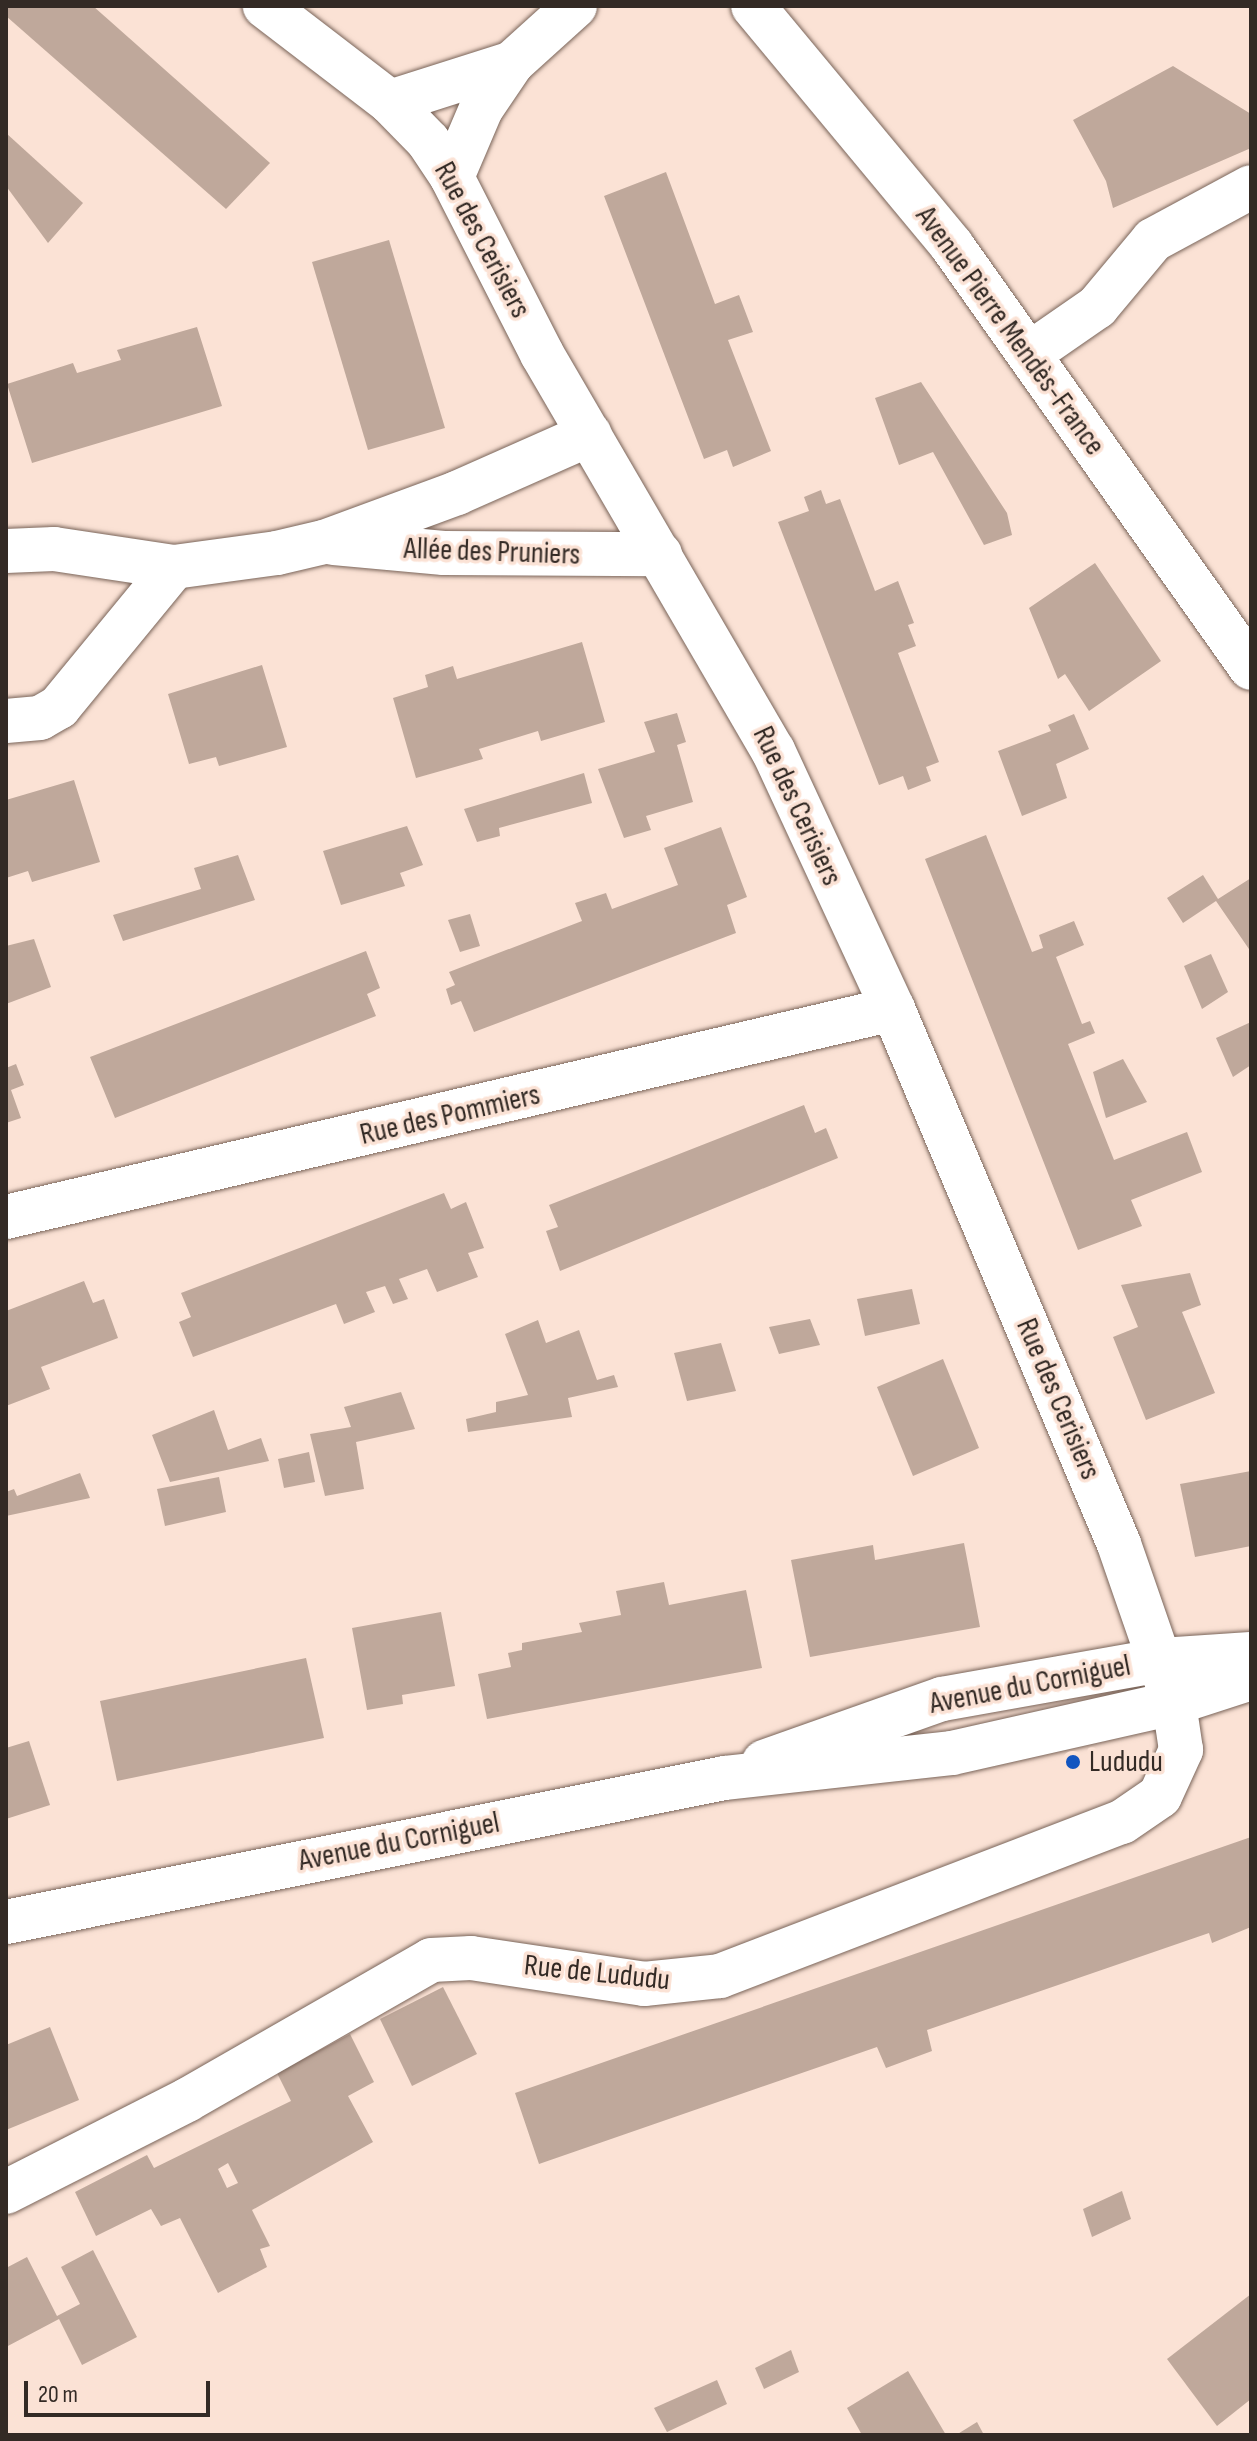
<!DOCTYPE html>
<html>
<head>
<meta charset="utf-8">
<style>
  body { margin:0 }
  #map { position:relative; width:1257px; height:2441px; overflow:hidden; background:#fbe2d5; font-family:"Sofia Sans Condensed",sans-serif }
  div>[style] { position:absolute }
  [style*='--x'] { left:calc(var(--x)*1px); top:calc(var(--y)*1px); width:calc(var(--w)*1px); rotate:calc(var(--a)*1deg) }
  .building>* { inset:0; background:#bfa89b }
  .roads { filter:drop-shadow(0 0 2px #796459) drop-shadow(0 0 2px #796459) }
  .street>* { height:44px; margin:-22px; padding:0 22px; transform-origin:22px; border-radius:22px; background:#fff }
  .secondary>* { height:44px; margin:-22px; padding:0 22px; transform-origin:22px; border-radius:22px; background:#fff }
  .dots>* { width:22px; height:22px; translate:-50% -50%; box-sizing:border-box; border:4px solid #fbe2d5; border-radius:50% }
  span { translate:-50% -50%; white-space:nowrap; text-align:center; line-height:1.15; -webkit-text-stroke:7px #fbe2d5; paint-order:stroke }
  .street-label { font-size:30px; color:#332a25 }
  .poi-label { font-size:30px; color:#332a25 }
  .left { translate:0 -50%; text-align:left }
  .frame { position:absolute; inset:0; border:8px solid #332a25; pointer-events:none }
  .scale { position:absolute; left:24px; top:2381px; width:186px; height:36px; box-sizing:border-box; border:4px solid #332a25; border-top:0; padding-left:10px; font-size:24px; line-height:28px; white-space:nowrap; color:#332a25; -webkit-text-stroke:6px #fbe2d5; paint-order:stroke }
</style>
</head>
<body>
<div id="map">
  <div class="building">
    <i style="clip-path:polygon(6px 6px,93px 6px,270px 163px,226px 209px,6px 16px)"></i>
    <i style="clip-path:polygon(1173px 66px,1251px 114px,1251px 148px,1113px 208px,1106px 181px,1073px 120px)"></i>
    <i style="clip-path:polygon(6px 133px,83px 203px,48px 243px,6px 186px)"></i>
    <i style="clip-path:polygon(666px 172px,715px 304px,739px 295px,753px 332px,728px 340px,771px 451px,733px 467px,727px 450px,704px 459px,604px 196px)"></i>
    <i style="clip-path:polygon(389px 240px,445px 428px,368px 450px,312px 262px)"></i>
    <i style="clip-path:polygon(197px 327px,222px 406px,32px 463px,7px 384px,73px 363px,77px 373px,121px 360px,117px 350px)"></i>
    <i style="clip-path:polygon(921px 382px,1007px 513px,1012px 535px,984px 545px,933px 452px,899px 465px,875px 398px)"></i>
    <i style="clip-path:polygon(821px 490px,826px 504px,840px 499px,875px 591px,898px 581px,914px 623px,908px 625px,916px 646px,898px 653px,939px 762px,926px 767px,931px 781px,908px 790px,903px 776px,879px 785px,778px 522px,809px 511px,804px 497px)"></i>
    <i style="clip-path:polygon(1095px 563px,1161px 661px,1089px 711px,1065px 674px,1058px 679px,1029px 608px)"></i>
    <i style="clip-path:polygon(582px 642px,605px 722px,541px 741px,538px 731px,479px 749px,483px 759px,416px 778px,393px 698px,428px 687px,425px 675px,453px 666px,457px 679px)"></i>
    <i style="clip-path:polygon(262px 665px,287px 747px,219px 766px,216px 757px,189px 764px,168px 694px)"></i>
    <i style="clip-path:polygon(677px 713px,686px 742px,677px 745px,693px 802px,646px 816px,651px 830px,624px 838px,598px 769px,655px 752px,644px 722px)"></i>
    <i style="clip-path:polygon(1074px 714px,1089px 749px,1056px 764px,1067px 798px,1022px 816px,998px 751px,1051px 731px,1048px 725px)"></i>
    <i style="clip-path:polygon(584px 773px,592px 803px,499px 828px,500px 836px,477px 842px,464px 809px)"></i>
    <i style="clip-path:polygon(74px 780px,100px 862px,32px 882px,28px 871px,6px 878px,6px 800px)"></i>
    <i style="clip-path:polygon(407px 826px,423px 865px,400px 873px,405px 886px,341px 905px,323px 851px)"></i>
    <i style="clip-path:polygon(721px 827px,747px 897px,727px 905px,736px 933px,474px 1032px,461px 1001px,451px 1005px,446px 989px,455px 985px,449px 972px,582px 921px,575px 903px,606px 893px,612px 909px,678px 885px,664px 848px)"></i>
    <i style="clip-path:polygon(986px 835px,1032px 952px,1043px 948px,1039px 935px,1074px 921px,1084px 945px,1056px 957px,1082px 1024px,1090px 1021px,1095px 1033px,1068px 1044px,1114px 1160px,1187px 1132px,1202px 1172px,1131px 1200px,1142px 1226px,1078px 1250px,925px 859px)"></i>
    <i style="clip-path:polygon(238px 855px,255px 900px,123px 941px,113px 915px,201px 889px,194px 868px)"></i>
    <i style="clip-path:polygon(1203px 875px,1218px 899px,1251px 878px,1251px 952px,1216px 901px,1183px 923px,1167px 898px)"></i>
    <i style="clip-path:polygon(470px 914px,480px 946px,460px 952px,448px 920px)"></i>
    <i style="clip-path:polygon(34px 939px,51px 987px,6px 1004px,6px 946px)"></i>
    <i style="clip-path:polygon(366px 951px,380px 988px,367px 994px,376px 1016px,115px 1118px,90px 1057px)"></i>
    <i style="clip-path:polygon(1211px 954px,1228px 992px,1202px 1009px,1184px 966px)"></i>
    <i style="clip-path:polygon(1251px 1022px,1251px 1065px,1233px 1077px,1216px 1038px)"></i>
    <i style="clip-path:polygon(1123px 1059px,1147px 1102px,1106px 1118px,1093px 1072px)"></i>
    <i style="clip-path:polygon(16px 1064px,24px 1085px,11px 1090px,21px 1118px,6px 1123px,6px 1068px)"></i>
    <i style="clip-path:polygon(804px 1105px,815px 1133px,826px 1128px,838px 1158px,560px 1271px,546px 1231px,558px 1227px,549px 1205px)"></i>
    <i style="clip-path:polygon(444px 1193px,451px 1209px,466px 1202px,484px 1248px,468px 1253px,478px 1277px,437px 1292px,427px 1269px,399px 1279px,408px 1299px,393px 1304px,385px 1286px,366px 1292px,375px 1312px,344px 1324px,336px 1304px,193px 1357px,179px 1322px,191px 1317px,181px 1293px)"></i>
    <i style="clip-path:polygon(1190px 1273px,1201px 1305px,1182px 1312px,1215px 1393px,1146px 1420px,1113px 1337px,1138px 1327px,1121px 1285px)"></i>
    <i style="clip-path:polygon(84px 1281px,93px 1303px,104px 1299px,118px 1338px,41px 1367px,50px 1389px,6px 1406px,6px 1311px)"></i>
    <i style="clip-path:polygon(912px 1289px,920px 1324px,865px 1336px,857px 1299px)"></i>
    <i style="clip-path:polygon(810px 1319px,820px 1345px,779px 1354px,769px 1327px)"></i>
    <i style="clip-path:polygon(538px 1320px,546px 1343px,579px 1330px,597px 1380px,614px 1375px,618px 1387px,568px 1398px,572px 1417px,468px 1432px,466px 1419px,496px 1412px,496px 1402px,528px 1395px,505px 1334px)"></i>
    <i style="clip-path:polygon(721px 1343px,736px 1391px,687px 1401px,674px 1353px)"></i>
    <i style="clip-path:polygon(943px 1359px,979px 1448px,913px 1476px,877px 1387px)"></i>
    <i style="clip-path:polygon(401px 1392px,415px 1429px,356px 1442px,364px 1489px,325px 1496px,310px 1434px,351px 1427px,344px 1407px)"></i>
    <i style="clip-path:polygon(214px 1410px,228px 1450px,261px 1438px,269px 1461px,170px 1482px,152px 1435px)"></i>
    <i style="clip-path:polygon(309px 1452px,315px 1482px,284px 1488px,278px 1459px)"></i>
    <i style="clip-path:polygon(1251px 1471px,1251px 1546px,1195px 1557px,1180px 1484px)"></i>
    <i style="clip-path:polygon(80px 1473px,90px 1498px,6px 1516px,6px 1492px,14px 1489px,17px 1496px)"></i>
    <i style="clip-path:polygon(219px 1477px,226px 1512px,165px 1526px,157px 1489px)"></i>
    <i style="clip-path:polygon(964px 1543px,980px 1627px,810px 1657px,791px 1560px,873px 1545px,875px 1560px)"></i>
    <i style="clip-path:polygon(664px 1582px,669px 1605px,746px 1590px,762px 1668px,487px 1719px,478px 1674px,511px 1667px,508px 1653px,522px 1650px,522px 1643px,582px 1632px,579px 1623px,621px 1615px,616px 1591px)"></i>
    <i style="clip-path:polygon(441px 1612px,455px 1686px,402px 1695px,403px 1704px,367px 1710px,352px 1628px)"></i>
    <i style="clip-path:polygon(306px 1658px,324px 1738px,117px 1781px,100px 1701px)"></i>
    <i style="clip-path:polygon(29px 1741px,50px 1805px,6px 1819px,6px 1748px)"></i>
    <i style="clip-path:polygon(1251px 1837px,1251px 1927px,1212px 1943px,1209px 1933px,927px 2030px,932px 2051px,886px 2068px,877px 2047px,539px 2164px,515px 2093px)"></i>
    <i style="clip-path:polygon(443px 1987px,477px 2054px,412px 2086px,380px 2019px)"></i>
    <i style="clip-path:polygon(50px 2027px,79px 2100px,6px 2130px,6px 2045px)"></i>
    <i style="clip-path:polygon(evenodd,350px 2034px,374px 2082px,348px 2096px,373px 2142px,252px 2210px,270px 2246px,260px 2249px,267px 2267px,218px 2293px,180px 2218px,161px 2226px,151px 2209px,96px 2236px,75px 2192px,147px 2155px,154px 2168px,291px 2101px,277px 2073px,350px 2034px,228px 2163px,238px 2183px,227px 2188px,218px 2169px,228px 2163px)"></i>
    <i style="clip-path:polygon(1122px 2191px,1131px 2219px,1092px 2237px,1083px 2209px)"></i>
    <i style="clip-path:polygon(93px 2250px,137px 2337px,82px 2365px,59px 2319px,6px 2347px,6px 2268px,27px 2257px,57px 2316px,80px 2304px,61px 2267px)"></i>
    <i style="clip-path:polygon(1251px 2294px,1251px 2399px,1217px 2426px,1167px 2359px)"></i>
    <i style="clip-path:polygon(791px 2350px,799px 2372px,764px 2389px,755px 2368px)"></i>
    <i style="clip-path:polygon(908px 2371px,946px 2435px,862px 2435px,847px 2408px)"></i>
    <i style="clip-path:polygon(717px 2380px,727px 2404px,667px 2432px,654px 2408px)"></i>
    <i style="clip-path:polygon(977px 2422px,984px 2435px,956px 2435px)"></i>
  </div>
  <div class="roads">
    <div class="street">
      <i style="--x:390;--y:102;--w:128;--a:-17.7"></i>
      <i style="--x:452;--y:177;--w:74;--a:-66.9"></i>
      <i style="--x:481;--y:109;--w:55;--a:-56"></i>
      <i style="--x:512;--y:63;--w:85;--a:-42.1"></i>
      <i style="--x:1029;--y:354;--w:83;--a:-34.7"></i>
      <i style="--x:1097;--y:307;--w:87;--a:-50.1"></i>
      <i style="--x:1153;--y:240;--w:111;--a:-28.4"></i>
      <i style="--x:334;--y:543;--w:110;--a:5.2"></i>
      <i style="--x:444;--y:553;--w:216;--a:0.3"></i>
      <i style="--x:6;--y:551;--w:48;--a:-2.4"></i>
      <i style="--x:54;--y:549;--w:121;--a:8.5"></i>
      <i style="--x:174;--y:567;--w:104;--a:-7.7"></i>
      <i style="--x:277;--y:553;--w:48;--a:-13.2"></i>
      <i style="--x:324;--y:542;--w:142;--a:-20.2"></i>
      <i style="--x:457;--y:493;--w:145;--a:-23.9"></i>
      <i style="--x:6;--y:721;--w:34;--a:-5"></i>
      <i style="--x:40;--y:718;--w:22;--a:-30"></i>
      <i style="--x:59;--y:707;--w:181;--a:-50.6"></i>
      <i style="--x:6;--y:1217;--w:911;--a:-13.2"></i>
      <i style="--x:6;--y:2192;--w:203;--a:-26.9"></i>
      <i style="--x:187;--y:2100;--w:281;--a:-29.8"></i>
      <i style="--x:431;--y:1960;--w:40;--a:-2.9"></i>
      <i style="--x:471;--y:1958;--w:175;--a:8.5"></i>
      <i style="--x:644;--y:1984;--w:76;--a:-6"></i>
      <i style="--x:720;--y:1976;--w:430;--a:-21"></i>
      <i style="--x:1122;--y:1822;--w:46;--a:-34.4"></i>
      <i style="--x:1160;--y:1796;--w:51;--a:-65.5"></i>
      <i style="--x:1181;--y:1750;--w:48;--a:-98.5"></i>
      <i style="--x:1174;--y:1703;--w:168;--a:-109.1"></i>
      <i style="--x:1119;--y:1544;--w:581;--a:-112.9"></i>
      <i style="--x:893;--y:1009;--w:285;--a:-114.9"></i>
      <i style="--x:773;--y:751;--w:459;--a:-120.2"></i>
      <i style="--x:542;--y:354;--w:199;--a:-117"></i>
      <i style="--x:452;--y:177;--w:43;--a:-123.7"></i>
      <i style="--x:428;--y:141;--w:54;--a:-134.3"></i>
      <i style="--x:390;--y:102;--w:158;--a:-142.5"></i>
    </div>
    <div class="secondary">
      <i style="--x:753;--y:6;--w:312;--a:50.3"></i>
      <i style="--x:952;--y:246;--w:517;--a:54.68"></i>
      <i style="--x:764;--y:1762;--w:189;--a:-19.5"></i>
      <i style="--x:942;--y:1699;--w:222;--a:-10.1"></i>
      <i style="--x:1161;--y:1660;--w:90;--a:-3.8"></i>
      <i style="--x:6;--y:1922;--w:733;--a:-11.33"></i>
      <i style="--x:725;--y:1778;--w:228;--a:-6.3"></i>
      <i style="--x:952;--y:1753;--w:228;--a:-12.7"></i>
      <i style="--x:1174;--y:1703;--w:81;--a:-18"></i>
    </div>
  </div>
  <div class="dots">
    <i style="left:1073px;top:1762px;background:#1255c0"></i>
  </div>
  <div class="street-label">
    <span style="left:482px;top:240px;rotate:62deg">Rue des Cerisiers</span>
    <span style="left:1010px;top:331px;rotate:54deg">Avenue Pierre Mendès-France</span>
    <span style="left:492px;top:552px;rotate:2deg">Allée des Pruniers</span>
    <span style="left:797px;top:806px;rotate:65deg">Rue des Cerisiers</span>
    <span style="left:450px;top:1115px;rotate:-13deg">Rue des Pommiers</span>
    <span style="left:1058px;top:1399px;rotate:67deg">Rue des Cerisiers</span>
    <span style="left:1030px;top:1685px;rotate:-11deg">Avenue du Corniguel</span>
    <span style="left:399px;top:1842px;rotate:-11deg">Avenue du Corniguel</span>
    <span style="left:597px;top:1973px;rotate:6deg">Rue de Lududu</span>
  </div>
  <div class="poi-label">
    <span class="left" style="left:1089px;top:1762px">Lududu</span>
  </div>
  <div class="frame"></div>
  <div class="scale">20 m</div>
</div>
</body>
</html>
